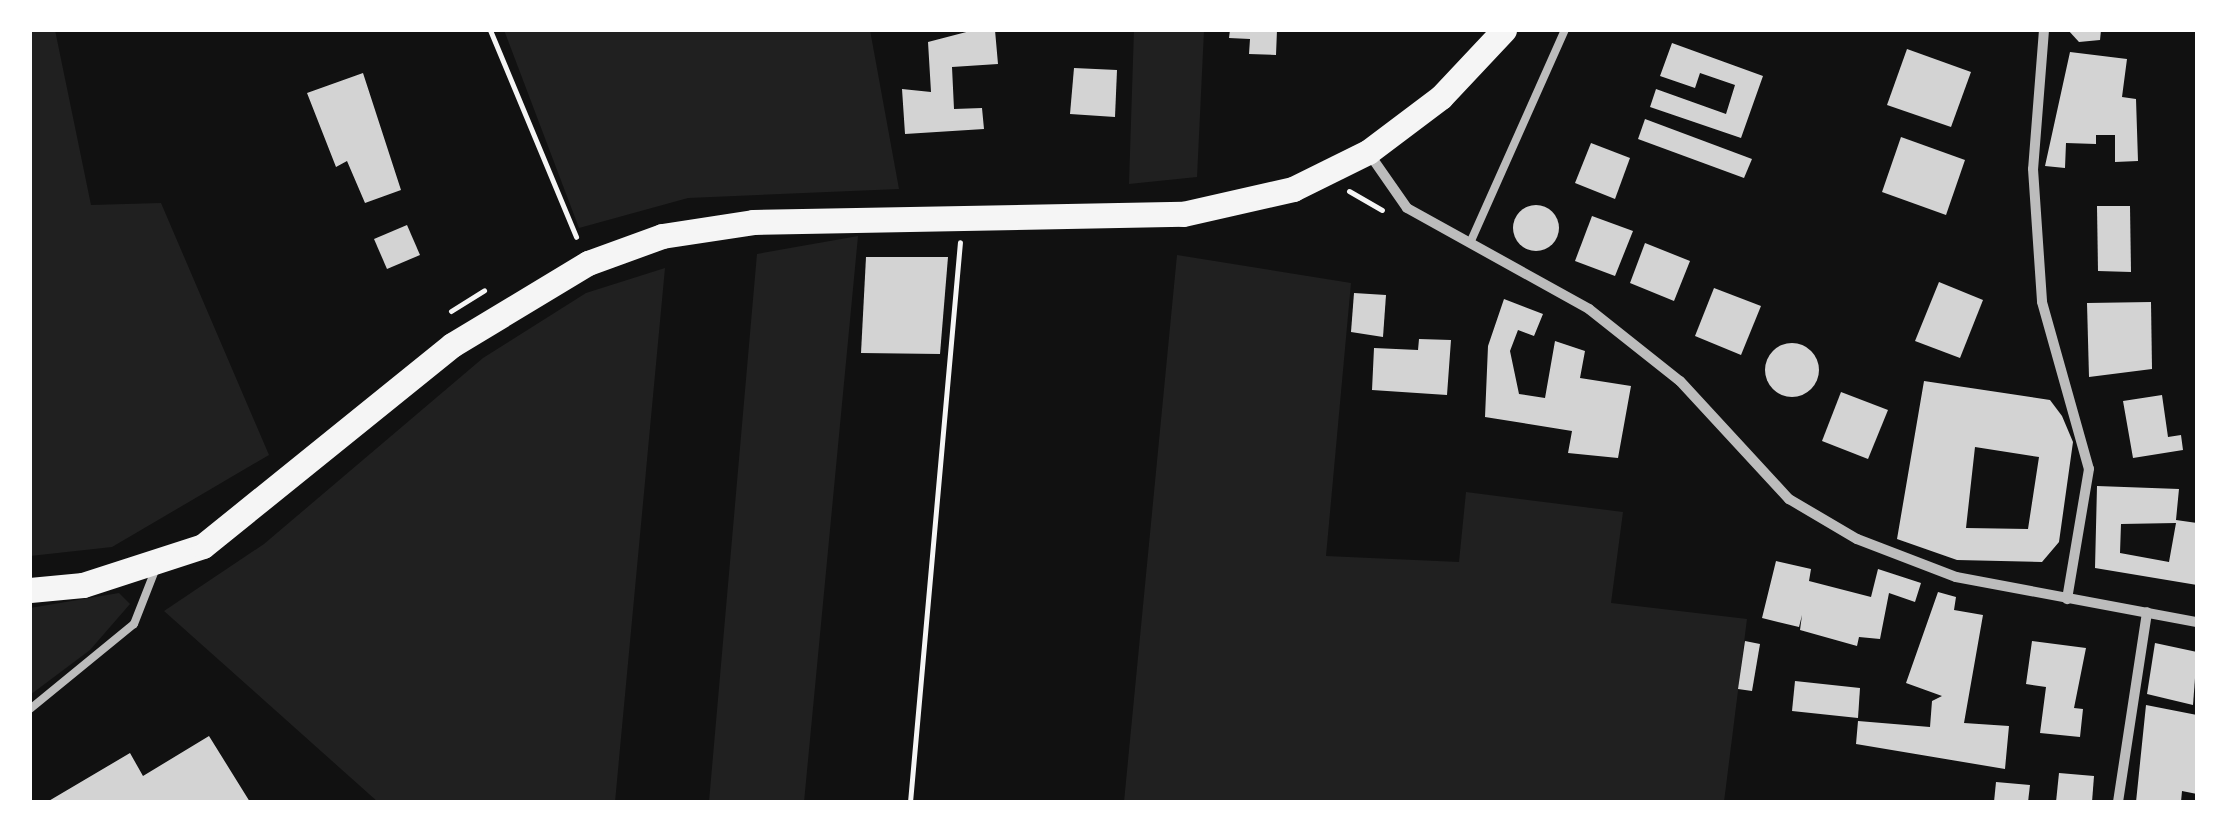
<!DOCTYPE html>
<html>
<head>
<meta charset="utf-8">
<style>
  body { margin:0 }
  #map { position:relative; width:2227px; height:832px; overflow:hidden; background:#111; font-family:Jost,sans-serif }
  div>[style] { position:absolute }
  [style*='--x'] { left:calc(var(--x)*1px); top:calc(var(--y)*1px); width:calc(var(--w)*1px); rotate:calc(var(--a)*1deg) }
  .green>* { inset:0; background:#202020 }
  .building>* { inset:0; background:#d3d3d3 }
  .round { border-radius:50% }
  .path>* { height:5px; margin:-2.5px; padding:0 2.5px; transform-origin:2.5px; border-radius:2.5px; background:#f5f5f5 }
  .service>* { height:8px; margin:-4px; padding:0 4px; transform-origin:4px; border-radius:4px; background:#bcbcbc }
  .minor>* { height:10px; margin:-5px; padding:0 5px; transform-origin:5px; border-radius:5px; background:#bcbcbc }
  .primary>* { height:25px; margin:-12.5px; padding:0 12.5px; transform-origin:12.5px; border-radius:12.5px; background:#f5f5f5 }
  span { translate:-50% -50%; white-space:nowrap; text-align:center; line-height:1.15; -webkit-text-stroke:8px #fff; paint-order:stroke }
  .frame { position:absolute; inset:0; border:32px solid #fff; pointer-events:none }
</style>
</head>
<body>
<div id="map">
  <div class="green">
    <i style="clip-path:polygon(30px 30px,55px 30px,91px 205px,161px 203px,269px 455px,112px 547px,30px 556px)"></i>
    <i style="clip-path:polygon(504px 30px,870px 30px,899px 189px,688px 198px,579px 228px)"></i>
    <i style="clip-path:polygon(1134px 30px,1204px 30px,1197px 177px,1129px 184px)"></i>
    <i style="clip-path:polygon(858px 236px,804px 802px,709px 802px,757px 254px)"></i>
    <i style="clip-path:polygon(1177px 255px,1351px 283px,1326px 556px,1459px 562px,1466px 492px,1623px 512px,1611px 603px,1747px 619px,1724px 802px,1124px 802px)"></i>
    <i style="clip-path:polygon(665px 268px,615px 802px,378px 802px,164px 611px,264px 544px,483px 358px,586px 293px)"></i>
    <i style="clip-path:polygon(119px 593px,130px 604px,90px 650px,30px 695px,30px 608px)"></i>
  </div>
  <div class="building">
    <i style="clip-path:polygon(974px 30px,995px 30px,998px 64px,952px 67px,954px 109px,982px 108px,984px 129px,905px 134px,902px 89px,931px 92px,928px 42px)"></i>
    <i style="clip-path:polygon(1230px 30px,1277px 30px,1276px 55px,1249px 54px,1250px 39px,1229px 38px)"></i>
    <i style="clip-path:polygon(2068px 30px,2101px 30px,2100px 40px,2079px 42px)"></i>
    <i style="clip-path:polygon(1672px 43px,1763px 76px,1741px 138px,1650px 107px,1656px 89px,1726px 114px,1735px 85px,1700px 73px,1695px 88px,1660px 76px)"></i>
    <i style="clip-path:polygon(1907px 49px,1971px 72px,1951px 127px,1887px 105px)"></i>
    <i style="clip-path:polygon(2070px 52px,2127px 59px,2122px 97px,2136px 99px,2138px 161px,2115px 162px,2115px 135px,2096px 135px,2096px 144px,2066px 143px,2065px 168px,2045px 166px)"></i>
    <i style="clip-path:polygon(1074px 68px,1117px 70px,1115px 117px,1070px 114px)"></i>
    <i style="clip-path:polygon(363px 73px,401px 190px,365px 203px,347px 161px,336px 167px,307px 93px)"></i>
    <i style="clip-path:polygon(1645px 119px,1752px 159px,1744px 178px,1638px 139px)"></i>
    <i style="clip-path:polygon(1901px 137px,1965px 160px,1946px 215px,1882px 192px)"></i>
    <i style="clip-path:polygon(1591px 143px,1630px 158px,1615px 199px,1575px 183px)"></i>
    <i class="round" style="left:1513px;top:205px;width:46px;height:46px"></i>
    <i style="clip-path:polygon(2097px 206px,2130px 206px,2131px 272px,2098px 271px)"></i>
    <i style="clip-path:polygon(1592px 216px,1633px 231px,1615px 276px,1575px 261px)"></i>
    <i style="clip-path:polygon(407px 225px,420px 255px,387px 269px,374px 239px)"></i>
    <i style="clip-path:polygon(1645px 243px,1690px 261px,1674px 301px,1630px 283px)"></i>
    <i style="clip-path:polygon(866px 257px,948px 257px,940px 354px,861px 353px)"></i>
    <i style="clip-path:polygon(1939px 282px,1983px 300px,1960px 358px,1915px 341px)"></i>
    <i style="clip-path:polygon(1714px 288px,1761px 306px,1741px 355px,1695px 336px)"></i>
    <i style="clip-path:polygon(1354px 293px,1386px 295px,1383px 337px,1351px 332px)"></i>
    <i style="clip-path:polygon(1504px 299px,1543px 314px,1534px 336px,1518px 330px,1510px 351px,1519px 394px,1545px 398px,1555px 341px,1585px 351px,1580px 378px,1631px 386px,1618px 458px,1568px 453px,1572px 431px,1485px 417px,1488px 346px)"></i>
    <i style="clip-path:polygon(2151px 302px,2152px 369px,2089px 377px,2087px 303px)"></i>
    <i style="clip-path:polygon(1419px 339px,1451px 340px,1447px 395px,1372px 390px,1374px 348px,1418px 350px)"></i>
    <i class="round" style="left:1765px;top:343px;width:54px;height:54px"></i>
    <i style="clip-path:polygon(evenodd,1924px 381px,2050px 400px,2062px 416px,2073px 442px,2059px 542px,2042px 562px,1957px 560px,1897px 539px,1924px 381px,1975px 447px,2039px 457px,2028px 529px,1966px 528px,1975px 447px)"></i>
    <i style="clip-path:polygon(1841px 392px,1888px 410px,1868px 459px,1822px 441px)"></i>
    <i style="clip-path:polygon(2162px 395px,2168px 437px,2181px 435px,2183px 450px,2133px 458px,2123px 401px)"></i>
    <i style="clip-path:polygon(evenodd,2097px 486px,2179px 489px,2176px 520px,2197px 523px,2197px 585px,2095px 568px,2097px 486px,2176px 523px,2169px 562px,2120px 553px,2121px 524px,2176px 523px)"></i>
    <i style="clip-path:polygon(1776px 561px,1811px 569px,1809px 581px,1871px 597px,1878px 569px,1921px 583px,1915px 602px,1889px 593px,1880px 639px,1859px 637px,1857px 646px,1800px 630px,1802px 615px,1799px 627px,1762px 618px)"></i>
    <i style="clip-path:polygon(1938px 592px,1956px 597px,1954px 610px,1983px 615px,1964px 723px,2009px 726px,2005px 769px,1856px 744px,1858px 721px,1930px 727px,1932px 701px,1942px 696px,1906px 683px)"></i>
    <i style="clip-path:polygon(1745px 641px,1760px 644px,1752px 691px,1738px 689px)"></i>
    <i style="clip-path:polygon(2032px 641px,2086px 648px,2074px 708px,2083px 709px,2080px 737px,2040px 733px,2046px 687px,2026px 684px)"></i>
    <i style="clip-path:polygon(2155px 643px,2197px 652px,2193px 705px,2147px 694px)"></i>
    <i style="clip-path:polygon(1795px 681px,1860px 688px,1858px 718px,1792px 711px)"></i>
    <i style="clip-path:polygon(2146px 705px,2197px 715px,2197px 794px,2182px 791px,2181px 802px,2136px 802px)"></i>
    <i style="clip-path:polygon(209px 736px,250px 802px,47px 802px,130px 753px,143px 776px)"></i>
    <i style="clip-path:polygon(2059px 773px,2094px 776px,2092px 802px,2056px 802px)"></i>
    <i style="clip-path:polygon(1996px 782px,2030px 785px,2028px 802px,1994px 802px)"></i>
  </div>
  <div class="path">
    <i style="--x:490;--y:30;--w:224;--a:67.4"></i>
    <i style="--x:1349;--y:191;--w:38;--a:30"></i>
    <i style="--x:451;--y:311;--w:39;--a:-32"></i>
    <i style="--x:910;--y:802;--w:562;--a:-84.9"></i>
  </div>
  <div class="service">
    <i style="--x:1470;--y:243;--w:233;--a:-66"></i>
    <i style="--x:30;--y:709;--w:134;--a:-39.3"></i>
    <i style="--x:134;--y:624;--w:60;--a:-68.6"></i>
  </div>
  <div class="minor">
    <i style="--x:2044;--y:30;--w:139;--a:94.5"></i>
    <i style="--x:2033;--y:169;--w:133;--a:86.1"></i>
    <i style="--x:2042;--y:302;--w:173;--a:74.3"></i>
    <i style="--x:2089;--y:469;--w:132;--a:99.6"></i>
    <i style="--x:1368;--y:152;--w:68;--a:55.1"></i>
    <i style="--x:1407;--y:208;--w:208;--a:29"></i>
    <i style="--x:1589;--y:309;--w:116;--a:38.4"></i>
    <i style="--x:1680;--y:381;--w:161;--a:47.3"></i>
    <i style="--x:1789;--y:499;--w:79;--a:30.5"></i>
    <i style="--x:1857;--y:539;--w:106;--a:21"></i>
    <i style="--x:1956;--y:577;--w:245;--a:10.6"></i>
    <i style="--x:2118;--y:802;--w:192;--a:-81.3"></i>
  </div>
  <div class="primary">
    <i style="--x:30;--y:590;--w:53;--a:-5.4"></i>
    <i style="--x:83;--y:585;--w:126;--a:-18"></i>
    <i style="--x:203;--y:546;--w:320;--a:-38.9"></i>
    <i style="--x:452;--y:345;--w:159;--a:-31.1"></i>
    <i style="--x:588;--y:263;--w:79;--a:-20"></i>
    <i style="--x:662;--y:236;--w:92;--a:-8.7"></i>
    <i style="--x:753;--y:222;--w:430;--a:-1.1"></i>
    <i style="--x:1183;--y:214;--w:113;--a:-12.8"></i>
    <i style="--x:1293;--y:189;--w:84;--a:-26.3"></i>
    <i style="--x:1368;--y:152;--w:91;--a:-37"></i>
    <i style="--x:1441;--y:97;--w:92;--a:-46.8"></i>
  </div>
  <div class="frame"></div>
</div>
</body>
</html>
